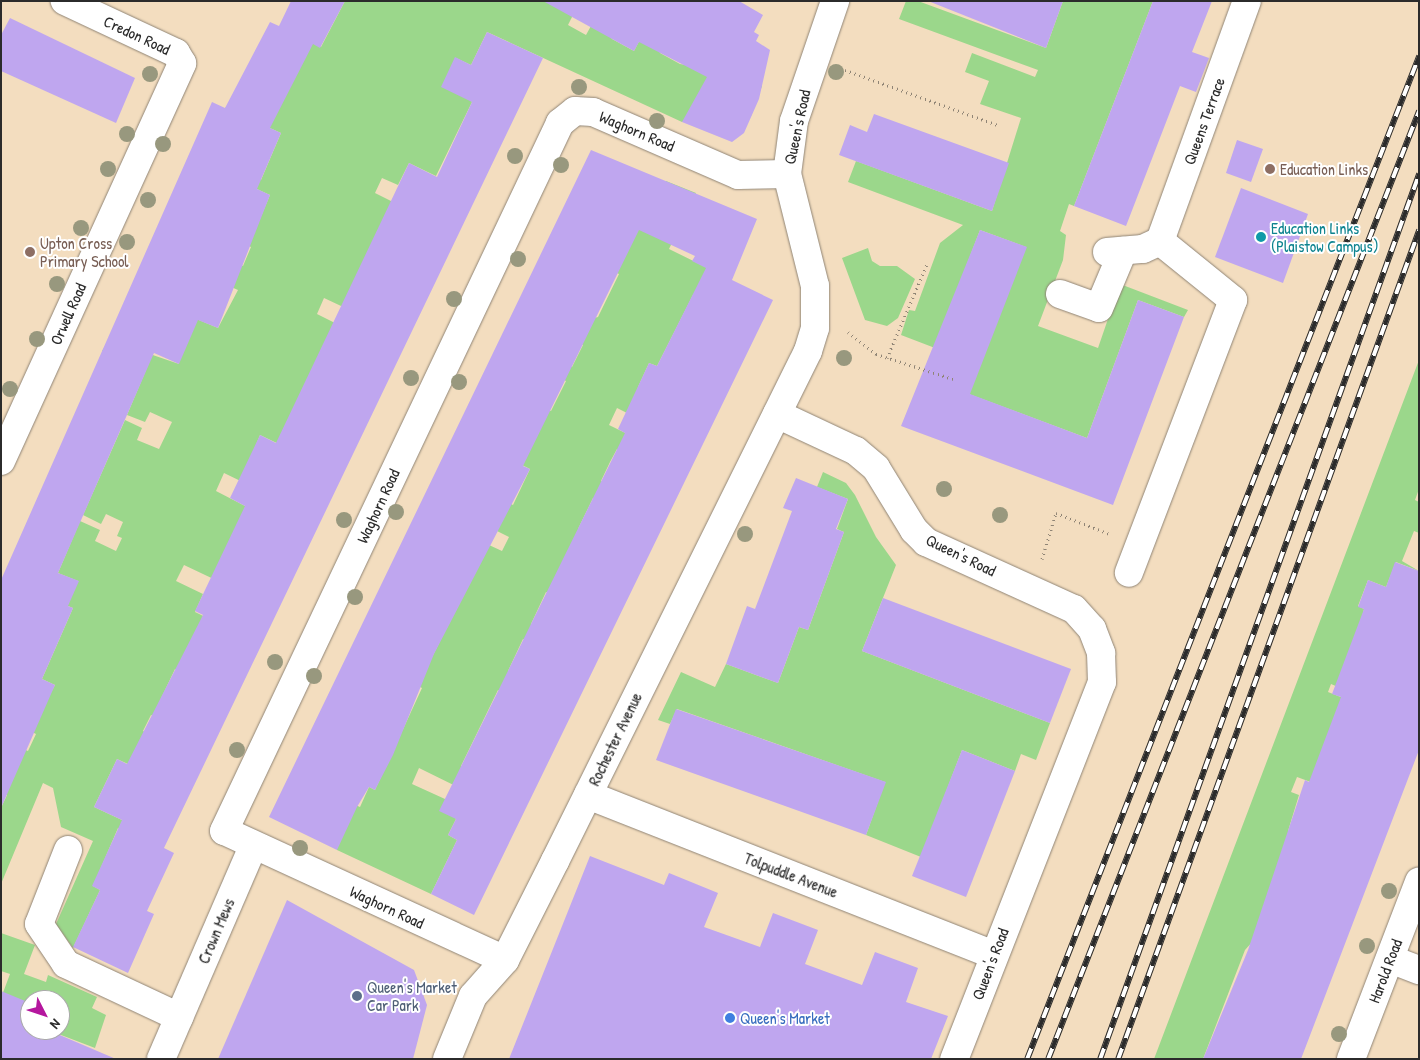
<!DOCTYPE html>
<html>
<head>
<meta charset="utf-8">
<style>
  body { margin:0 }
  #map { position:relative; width:1420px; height:1060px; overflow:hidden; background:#f3ddbf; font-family:"Patrick Hand",sans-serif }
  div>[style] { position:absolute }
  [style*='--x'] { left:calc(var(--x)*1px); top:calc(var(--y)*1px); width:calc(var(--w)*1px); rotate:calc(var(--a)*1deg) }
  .green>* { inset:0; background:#9bd78b }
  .building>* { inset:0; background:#bfa6ef }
  .path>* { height:3px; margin-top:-1.5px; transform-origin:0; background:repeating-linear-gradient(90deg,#8f8475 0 1px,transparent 0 5px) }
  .roads { filter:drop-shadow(0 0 1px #8f8475) drop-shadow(0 0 1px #8f8475) }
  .minor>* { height:28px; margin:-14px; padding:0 14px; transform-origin:14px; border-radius:14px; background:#fff }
  .rail>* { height:5.5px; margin-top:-2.75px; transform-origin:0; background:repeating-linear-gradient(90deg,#fff 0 11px,#2b2b2b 0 22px); box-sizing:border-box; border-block:1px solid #2b2b2b }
  .trees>* { width:16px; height:16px; margin:-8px; border-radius:50%; background:#98987e }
  .dots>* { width:14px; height:14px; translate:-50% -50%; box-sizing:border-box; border:2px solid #fff; border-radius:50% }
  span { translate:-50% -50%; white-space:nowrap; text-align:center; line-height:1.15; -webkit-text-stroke:4px #fff; paint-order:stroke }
  .street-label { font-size:16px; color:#2b2b2b }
  .education-label { font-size:16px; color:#785e54 }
  .left { translate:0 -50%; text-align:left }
  .culture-label { font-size:16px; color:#0d838f }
  .service-label { font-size:16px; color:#4e5e75 }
  .shop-label { font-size:16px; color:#366cbe }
  .frame { position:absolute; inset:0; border:2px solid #2b2b2b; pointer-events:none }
  .north { position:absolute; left:20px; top:990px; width:50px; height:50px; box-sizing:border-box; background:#fff; border:1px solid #aaa; border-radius:50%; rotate:131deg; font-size:14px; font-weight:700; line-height:20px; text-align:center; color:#2b2b2b }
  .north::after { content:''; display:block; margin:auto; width:18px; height:22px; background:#b5179e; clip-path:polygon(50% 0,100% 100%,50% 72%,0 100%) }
</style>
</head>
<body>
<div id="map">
  <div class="green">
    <i style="clip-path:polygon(345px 1px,580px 1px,568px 25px,586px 35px,597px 15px,612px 39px,634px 51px,649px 22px,660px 53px,680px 64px,738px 74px,762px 86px,751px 116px,682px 122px,487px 32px,471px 65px,456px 58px,472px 102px,436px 176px,409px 163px,398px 185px,382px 178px,375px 193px,421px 216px,371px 320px,324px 298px,317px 314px,335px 323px,306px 457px,260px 435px,253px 452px,284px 502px,224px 473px,216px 491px,245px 506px,241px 592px,184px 565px,176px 581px,203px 594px,195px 612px,224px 626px,198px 680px,175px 669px,156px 709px,176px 726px,151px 715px,143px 731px,151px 736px,152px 775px,117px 759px,94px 807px,167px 841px,118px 828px,93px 886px,100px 890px,73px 948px,56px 924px,93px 841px,61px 827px,53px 788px,43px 783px,1px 884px,1px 808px,7px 795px,1px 792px,12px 744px,28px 751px,36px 734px,30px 731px,55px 685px,42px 679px,73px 608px,47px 597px,78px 581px,58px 573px,80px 521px,100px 530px,95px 541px,116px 551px,122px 538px,117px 536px,123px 522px,106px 514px,101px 524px,83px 515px,125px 420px,142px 428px,137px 440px,159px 449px,172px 422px,150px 412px,145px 422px,127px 415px,146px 370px,102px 351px,109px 340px,179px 364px,170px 308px,218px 328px,238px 290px,188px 268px,226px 258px,243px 266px,251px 247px,206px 227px,251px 240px,270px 195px,228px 176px,261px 180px,281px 133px,225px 108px,313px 43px,321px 47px)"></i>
    <i style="clip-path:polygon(906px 1px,918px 1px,1046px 48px,1063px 1px,1153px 1px,1074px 206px,1069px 204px,1060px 231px,1066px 235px,1063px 260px,1038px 326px,1098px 348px,1120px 284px,1188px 310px,1184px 317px,1138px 300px,1087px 438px,966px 393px,1026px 247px,980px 230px,935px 348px,901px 335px,909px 310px,915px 311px,940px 243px,963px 225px,848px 182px,856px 161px,992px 211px,1021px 118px,980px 104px,989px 81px,965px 72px,972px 53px,1035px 77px,1038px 70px,899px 19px)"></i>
    <i style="clip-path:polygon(666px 181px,696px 193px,669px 249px,726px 277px,693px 295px,657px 366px,649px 363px,638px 387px,633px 416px,617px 408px,609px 425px,658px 449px,617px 449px,610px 462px,601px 481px,632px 496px,624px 513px,593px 498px,578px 529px,579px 607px,546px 592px,531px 624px,555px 654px,523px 639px,508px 671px,531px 705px,498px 690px,461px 766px,484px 800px,419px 768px,412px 784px,445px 799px,456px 819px,448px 835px,457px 840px,431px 894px,337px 850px,330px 794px,360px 807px,369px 787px,375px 790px,422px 688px,389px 672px,432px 657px,489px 545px,502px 551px,509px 537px,495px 530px,477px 487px,513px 505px,530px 469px,510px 459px,536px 404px,551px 411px,566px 381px,535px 366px,560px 361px,572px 367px,583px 345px,553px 329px,598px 317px,619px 274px,604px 267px)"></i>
    <i style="clip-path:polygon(868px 248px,872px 261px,880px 266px,897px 266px,915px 279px,898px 318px,887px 326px,865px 320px,842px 258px)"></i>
    <i style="clip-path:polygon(1419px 360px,1419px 489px,1415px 500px,1419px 502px,1419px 533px,1414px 531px,1402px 561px,1419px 571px,1396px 562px,1386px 587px,1368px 580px,1358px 606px,1364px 609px,1345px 690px,1331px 684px,1328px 692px,1356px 703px,1338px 792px,1297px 777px,1291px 792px,1299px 795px,1288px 831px,1335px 849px,1245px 950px,1203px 1059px,1154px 1059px)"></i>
    <i style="clip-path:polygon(823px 472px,846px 483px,855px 495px,876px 537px,896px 565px,862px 651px,1050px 723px,1036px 760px,1021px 754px,1015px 771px,962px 750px,921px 857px,866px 835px,885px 782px,677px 709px,670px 724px,658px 720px,681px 672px,715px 687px,726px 664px,778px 683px,799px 627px,808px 630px,844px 532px,837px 529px,848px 499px,817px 487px)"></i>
    <i style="clip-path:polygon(1px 933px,35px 945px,24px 974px,46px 982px,48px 975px,97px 997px,92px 1008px,106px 1015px,95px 1048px,48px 1030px,60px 1030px,60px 1000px,30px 1003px,1px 998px,10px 974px,1px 971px)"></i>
  </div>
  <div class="building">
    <i style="clip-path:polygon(291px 1px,345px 1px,320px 48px,313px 44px,270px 128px,281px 133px,257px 189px,270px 195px,218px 328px,198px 320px,179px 364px,154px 353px,58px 573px,79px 581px,68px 606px,73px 608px,42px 679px,55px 685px,1px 808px,1px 580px,212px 102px,225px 108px,270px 22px,279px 26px)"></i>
    <i style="clip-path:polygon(543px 1px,739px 1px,763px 15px,754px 32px,759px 35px,756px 41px,770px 50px,759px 99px,744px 133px,732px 142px,682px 122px,707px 77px,639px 42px,634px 51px)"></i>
    <i style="clip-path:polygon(928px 1px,1063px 1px,1046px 48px)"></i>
    <i style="clip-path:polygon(1153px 1px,1212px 1px,1192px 52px,1209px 58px,1196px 92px,1180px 86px,1126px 226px,1074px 206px)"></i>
    <i style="clip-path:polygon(10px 18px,135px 78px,116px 123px,1px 71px,1px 35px)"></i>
    <i style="clip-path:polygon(487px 32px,543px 58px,164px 848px,174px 853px,147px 911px,154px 914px,128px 973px,73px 947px,100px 890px,92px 886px,122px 820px,94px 807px,117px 759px,127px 764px,203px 615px,195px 611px,245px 506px,230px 498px,260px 435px,276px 443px,409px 163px,437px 177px,472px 102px,441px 87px,455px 57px,471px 65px)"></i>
    <i style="clip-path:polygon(874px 114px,1009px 163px,992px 211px,839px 155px,850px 125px,867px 132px)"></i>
    <i style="clip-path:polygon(1237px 140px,1263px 149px,1251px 182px,1226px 173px)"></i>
    <i style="clip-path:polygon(591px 150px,757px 219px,732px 280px,773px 300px,474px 915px,431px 894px,457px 840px,448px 835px,456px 819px,439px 811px,625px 433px,618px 429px,649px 363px,657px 366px,706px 268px,692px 261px,695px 256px,639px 230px,523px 466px,530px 469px,434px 654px,393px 755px,375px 790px,369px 787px,357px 807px,337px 850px,269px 817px)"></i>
    <i style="clip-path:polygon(1241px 188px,1308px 214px,1283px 283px,1215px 257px)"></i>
    <i style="clip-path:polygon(980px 230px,1027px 247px,970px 394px,1087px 438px,1138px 300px,1184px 317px,1113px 505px,901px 426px)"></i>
    <i style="clip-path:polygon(796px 478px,848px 499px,836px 529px,844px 532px,808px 630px,799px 627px,778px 683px,726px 664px,747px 606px,755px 609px,792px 511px,783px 508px)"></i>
    <i style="clip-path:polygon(1395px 562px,1419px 571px,1419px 750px,1301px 1059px,1203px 1059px,1248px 950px,1305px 780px,1309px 782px,1341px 697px,1332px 694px,1364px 609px,1358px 607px,1368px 580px,1386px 587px)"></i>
    <i style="clip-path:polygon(883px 598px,1071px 669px,1050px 723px,862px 651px)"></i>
    <i style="clip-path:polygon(676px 709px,886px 782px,866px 835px,656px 760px)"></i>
    <i style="clip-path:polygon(962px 750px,1015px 771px,966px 897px,912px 876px)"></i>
    <i style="clip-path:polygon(590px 856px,664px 885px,669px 873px,718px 893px,704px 927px,760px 947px,773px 913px,818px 930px,805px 964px,862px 985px,875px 952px,918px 968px,906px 1002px,948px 1016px,931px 1059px,509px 1059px)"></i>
    <i style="clip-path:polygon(287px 900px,414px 970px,427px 1005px,413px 1059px,218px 1059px)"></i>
    <i style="clip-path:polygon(1px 991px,30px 1003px,30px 1030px,48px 1030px,116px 1059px,1px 1059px)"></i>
  </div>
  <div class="path">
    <i style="--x:845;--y:70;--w:163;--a:19.8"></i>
    <i style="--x:848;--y:332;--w:36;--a:38"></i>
    <i style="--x:876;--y:354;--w:81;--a:18"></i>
    <i style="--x:887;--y:358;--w:102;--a:-66.9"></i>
    <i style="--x:1042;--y:559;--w:48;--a:-73.1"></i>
    <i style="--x:1056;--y:513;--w:58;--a:21.3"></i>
  </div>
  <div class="roads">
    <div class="minor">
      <i style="--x:1160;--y:241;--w:255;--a:-70.1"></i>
      <i style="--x:1107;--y:252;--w:36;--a:-5"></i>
      <i style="--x:1143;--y:249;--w:19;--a:-25"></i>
      <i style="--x:1160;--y:241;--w:94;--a:38.9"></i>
      <i style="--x:1233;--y:300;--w:292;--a:110.9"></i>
      <i style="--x:1060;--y:294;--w:41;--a:19.7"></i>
      <i style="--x:1099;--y:308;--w:62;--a:-67.2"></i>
      <i style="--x:777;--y:414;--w:87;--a:25.1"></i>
      <i style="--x:856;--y:451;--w:26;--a:40"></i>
      <i style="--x:876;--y:468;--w:73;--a:58.5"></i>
      <i style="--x:914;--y:530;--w:17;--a:45"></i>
      <i style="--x:926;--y:542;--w:162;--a:24.4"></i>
      <i style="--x:1074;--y:609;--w:27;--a:48"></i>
      <i style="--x:1092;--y:629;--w:26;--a:69"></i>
      <i style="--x:1101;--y:653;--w:29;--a:88"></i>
      <i style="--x:1102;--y:682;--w:405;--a:111.4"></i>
      <i style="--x:1;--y:461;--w:437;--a:-65.5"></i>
      <i style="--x:182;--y:63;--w:12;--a:-121"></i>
      <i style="--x:176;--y:53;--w:123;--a:-154.9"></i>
      <i style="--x:588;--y:795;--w:436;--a:21.5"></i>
      <i style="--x:68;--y:850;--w:79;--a:111.4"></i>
      <i style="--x:39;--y:924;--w:48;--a:56"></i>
      <i style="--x:66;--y:964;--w:125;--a:25.1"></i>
      <i style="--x:1390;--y:959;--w:31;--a:21"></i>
      <i style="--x:505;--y:960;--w:309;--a:-155.3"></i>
      <i style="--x:224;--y:831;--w:784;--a:-64.61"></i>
      <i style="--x:560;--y:123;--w:19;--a:-39"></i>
      <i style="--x:575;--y:111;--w:18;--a:3"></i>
      <i style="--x:593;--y:112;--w:158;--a:23.5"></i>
      <i style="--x:738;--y:175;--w:49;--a:-1.2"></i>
      <i style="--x:161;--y:1059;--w:232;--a:-66.6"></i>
      <i style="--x:447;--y:1059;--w:68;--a:-67.6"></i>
      <i style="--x:473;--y:996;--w:48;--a:-48.4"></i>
      <i style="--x:505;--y:960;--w:111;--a:-63.2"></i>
      <i style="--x:555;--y:861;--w:569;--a:-63.61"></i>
      <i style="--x:808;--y:351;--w:24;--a:-73"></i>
      <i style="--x:815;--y:328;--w:42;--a:-90"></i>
      <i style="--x:815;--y:286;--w:115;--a:-104"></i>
      <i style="--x:787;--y:174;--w:53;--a:-82.5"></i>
      <i style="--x:794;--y:121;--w:127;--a:-71.1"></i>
      <i style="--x:1351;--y:1059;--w:190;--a:-69"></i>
    </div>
  </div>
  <div class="rail">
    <i style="--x:1027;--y:1059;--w:1077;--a:-68.65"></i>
    <i style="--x:1048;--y:1059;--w:1018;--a:-68.63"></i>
    <i style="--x:1100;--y:1059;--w:941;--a:-70.18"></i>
    <i style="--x:1118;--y:1059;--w:882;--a:-70.04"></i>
  </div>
  <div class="trees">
    <i style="left:836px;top:72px"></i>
    <i style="left:150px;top:74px"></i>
    <i style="left:579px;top:87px"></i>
    <i style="left:657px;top:121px"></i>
    <i style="left:127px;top:134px"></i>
    <i style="left:163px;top:144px"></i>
    <i style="left:515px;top:156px"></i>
    <i style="left:561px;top:165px"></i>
    <i style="left:108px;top:169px"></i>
    <i style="left:148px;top:200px"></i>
    <i style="left:81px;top:228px"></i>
    <i style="left:127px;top:242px"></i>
    <i style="left:518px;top:259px"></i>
    <i style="left:57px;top:284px"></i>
    <i style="left:454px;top:299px"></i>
    <i style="left:37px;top:339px"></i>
    <i style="left:844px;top:358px"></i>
    <i style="left:411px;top:378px"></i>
    <i style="left:459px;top:382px"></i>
    <i style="left:10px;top:389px"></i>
    <i style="left:944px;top:489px"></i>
    <i style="left:396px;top:512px"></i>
    <i style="left:1000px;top:515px"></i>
    <i style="left:344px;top:520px"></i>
    <i style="left:745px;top:534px"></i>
    <i style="left:355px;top:597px"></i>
    <i style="left:275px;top:662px"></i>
    <i style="left:314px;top:676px"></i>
    <i style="left:237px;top:750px"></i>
    <i style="left:300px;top:848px"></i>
    <i style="left:1389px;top:891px"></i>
    <i style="left:1367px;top:946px"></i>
    <i style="left:1339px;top:1034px"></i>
  </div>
  <div class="dots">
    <i style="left:1270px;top:169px;background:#8d6e63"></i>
    <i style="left:1261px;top:237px;background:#0f9aa8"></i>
    <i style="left:30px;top:252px;background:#8d6e63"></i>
    <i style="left:357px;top:996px;background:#5c6f8a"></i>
    <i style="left:730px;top:1018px;background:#3f7fe0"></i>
  </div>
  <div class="street-label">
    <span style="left:137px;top:35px;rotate:25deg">Credon Road</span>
    <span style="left:1204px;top:121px;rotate:-70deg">Queens Terrace</span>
    <span style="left:797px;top:127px;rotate:-78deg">Queen's Road</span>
    <span style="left:637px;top:131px;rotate:23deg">Waghorn Road</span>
    <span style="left:68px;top:314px;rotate:-66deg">Orwell Road</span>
    <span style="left:378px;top:506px;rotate:-65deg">Waghorn Road</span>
    <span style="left:961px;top:555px;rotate:26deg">Queen's Road</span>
    <span style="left:615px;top:739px;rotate:-64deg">Rochester Avenue</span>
    <span style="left:791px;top:875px;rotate:21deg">Tolpuddle Avenue</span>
    <span style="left:387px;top:907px;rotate:25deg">Waghorn Road</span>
    <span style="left:216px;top:931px;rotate:-67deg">Crown Mews</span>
    <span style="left:990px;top:964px;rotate:-69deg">Queen's Road</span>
    <span style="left:1385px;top:971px;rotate:-69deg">Harold Road</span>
  </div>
  <div class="education-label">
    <span class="left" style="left:1280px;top:169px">Education Links</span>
    <span class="left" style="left:40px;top:252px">Upton Cross<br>Primary School</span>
  </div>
  <div class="culture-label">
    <span class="left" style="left:1271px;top:237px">Education Links<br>(Plaistow Campus)</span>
  </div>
  <div class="service-label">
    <span class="left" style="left:367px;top:996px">Queen's Market<br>Car Park</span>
  </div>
  <div class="shop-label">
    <span class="left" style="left:740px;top:1018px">Queen's Market</span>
  </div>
  <div class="frame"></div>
  <div class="north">N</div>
</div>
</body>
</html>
